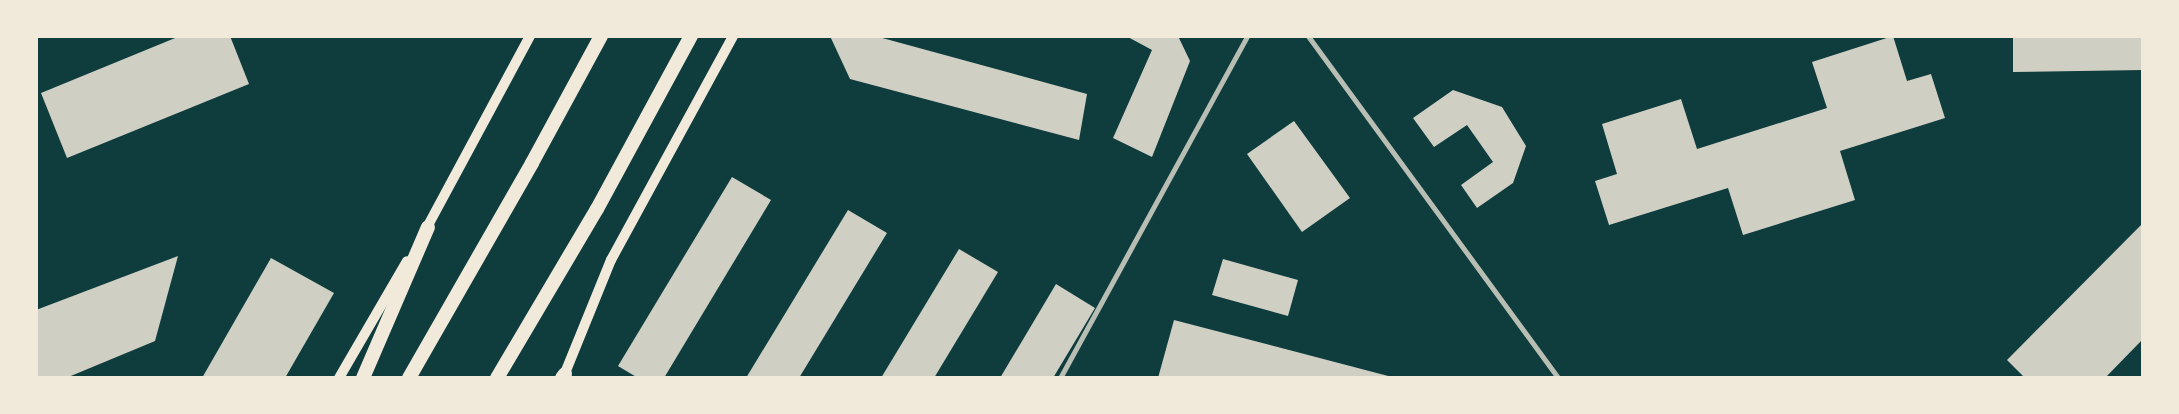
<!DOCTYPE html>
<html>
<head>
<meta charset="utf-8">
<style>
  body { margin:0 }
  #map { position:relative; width:2179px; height:414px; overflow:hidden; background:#0f3d3e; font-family:"Roboto Condensed",sans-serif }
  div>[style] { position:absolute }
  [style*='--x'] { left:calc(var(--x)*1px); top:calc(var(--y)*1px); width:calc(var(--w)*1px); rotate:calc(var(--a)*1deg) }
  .building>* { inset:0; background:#cfcfc3 }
  .minor>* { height:5px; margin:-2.5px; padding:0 2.5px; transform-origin:2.5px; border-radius:2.5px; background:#b8beb3 }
  .secondary>* { height:10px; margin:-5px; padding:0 5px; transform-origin:5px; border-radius:5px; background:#f1e9da }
  .trunk>* { height:14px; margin:-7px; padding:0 7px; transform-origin:7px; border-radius:7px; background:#f1e9da }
  span { translate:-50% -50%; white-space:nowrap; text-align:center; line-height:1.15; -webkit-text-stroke:4px #f1e9da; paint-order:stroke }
  .frame { position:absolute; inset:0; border:38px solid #f1e9da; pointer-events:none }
</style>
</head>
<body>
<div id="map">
  <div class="building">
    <i style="clip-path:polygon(180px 36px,230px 36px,249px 84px,67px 158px,41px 93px)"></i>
    <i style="clip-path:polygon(830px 36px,875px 36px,1087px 94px,1079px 140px,850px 79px)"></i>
    <i style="clip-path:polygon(1126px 36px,1178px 36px,1190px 61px,1152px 157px,1113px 138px,1152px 50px)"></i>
    <i style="clip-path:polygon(1893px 36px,1907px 81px,1931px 74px,1945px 118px,1840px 151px,1855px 200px,1743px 235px,1728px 188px,1609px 225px,1595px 181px,1617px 174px,1602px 124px,1681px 99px,1697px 149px,1827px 108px,1812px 62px)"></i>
    <i style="clip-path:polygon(2013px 36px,2143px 36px,2143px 70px,2013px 72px)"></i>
    <i style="clip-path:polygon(1453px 90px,1502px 107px,1526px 146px,1513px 183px,1477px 208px,1461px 185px,1493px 162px,1467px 125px,1434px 147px,1413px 118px)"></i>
    <i style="clip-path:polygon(1294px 121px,1350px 198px,1302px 232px,1247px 154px)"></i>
    <i style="clip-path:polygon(732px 177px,771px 200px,664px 378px,638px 378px,618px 366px)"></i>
    <i style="clip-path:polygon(848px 210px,887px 233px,799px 378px,746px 378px)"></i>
    <i style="clip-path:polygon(2143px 223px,2143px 339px,2105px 378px,2025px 378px,2007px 360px)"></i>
    <i style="clip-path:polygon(959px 249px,998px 272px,934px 378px,881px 378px)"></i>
    <i style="clip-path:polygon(178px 256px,155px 341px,66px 378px,36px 378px,36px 310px)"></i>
    <i style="clip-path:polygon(271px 258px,334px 293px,285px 378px,202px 378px)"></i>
    <i style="clip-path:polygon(1223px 259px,1298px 280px,1288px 316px,1212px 295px)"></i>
    <i style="clip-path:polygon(1056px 284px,1095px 308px,1053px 378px,1000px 378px)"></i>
    <i style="clip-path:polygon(1174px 320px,1392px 377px,1392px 378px,1158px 378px)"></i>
  </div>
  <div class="minor">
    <i style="--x:1308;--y:36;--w:424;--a:53.8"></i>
    <i style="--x:1060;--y:378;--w:390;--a:-61.3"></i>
  </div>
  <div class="secondary">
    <i style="--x:425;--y:231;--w:221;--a:-61.7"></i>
    <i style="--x:339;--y:378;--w:135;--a:-59.8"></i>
    <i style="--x:563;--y:378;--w:127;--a:-67.9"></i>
    <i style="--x:611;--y:260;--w:255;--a:-61.4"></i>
  </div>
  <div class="trunk">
    <i style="--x:363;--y:378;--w:164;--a:-66.7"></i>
    <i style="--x:409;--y:378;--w:248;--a:-60.2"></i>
    <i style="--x:532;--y:163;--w:145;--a:-61.5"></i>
    <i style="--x:497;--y:378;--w:196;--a:-59.4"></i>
    <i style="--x:597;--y:209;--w:197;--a:-61.5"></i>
    <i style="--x:562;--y:378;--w:5;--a:-53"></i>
  </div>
  <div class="frame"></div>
</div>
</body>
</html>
